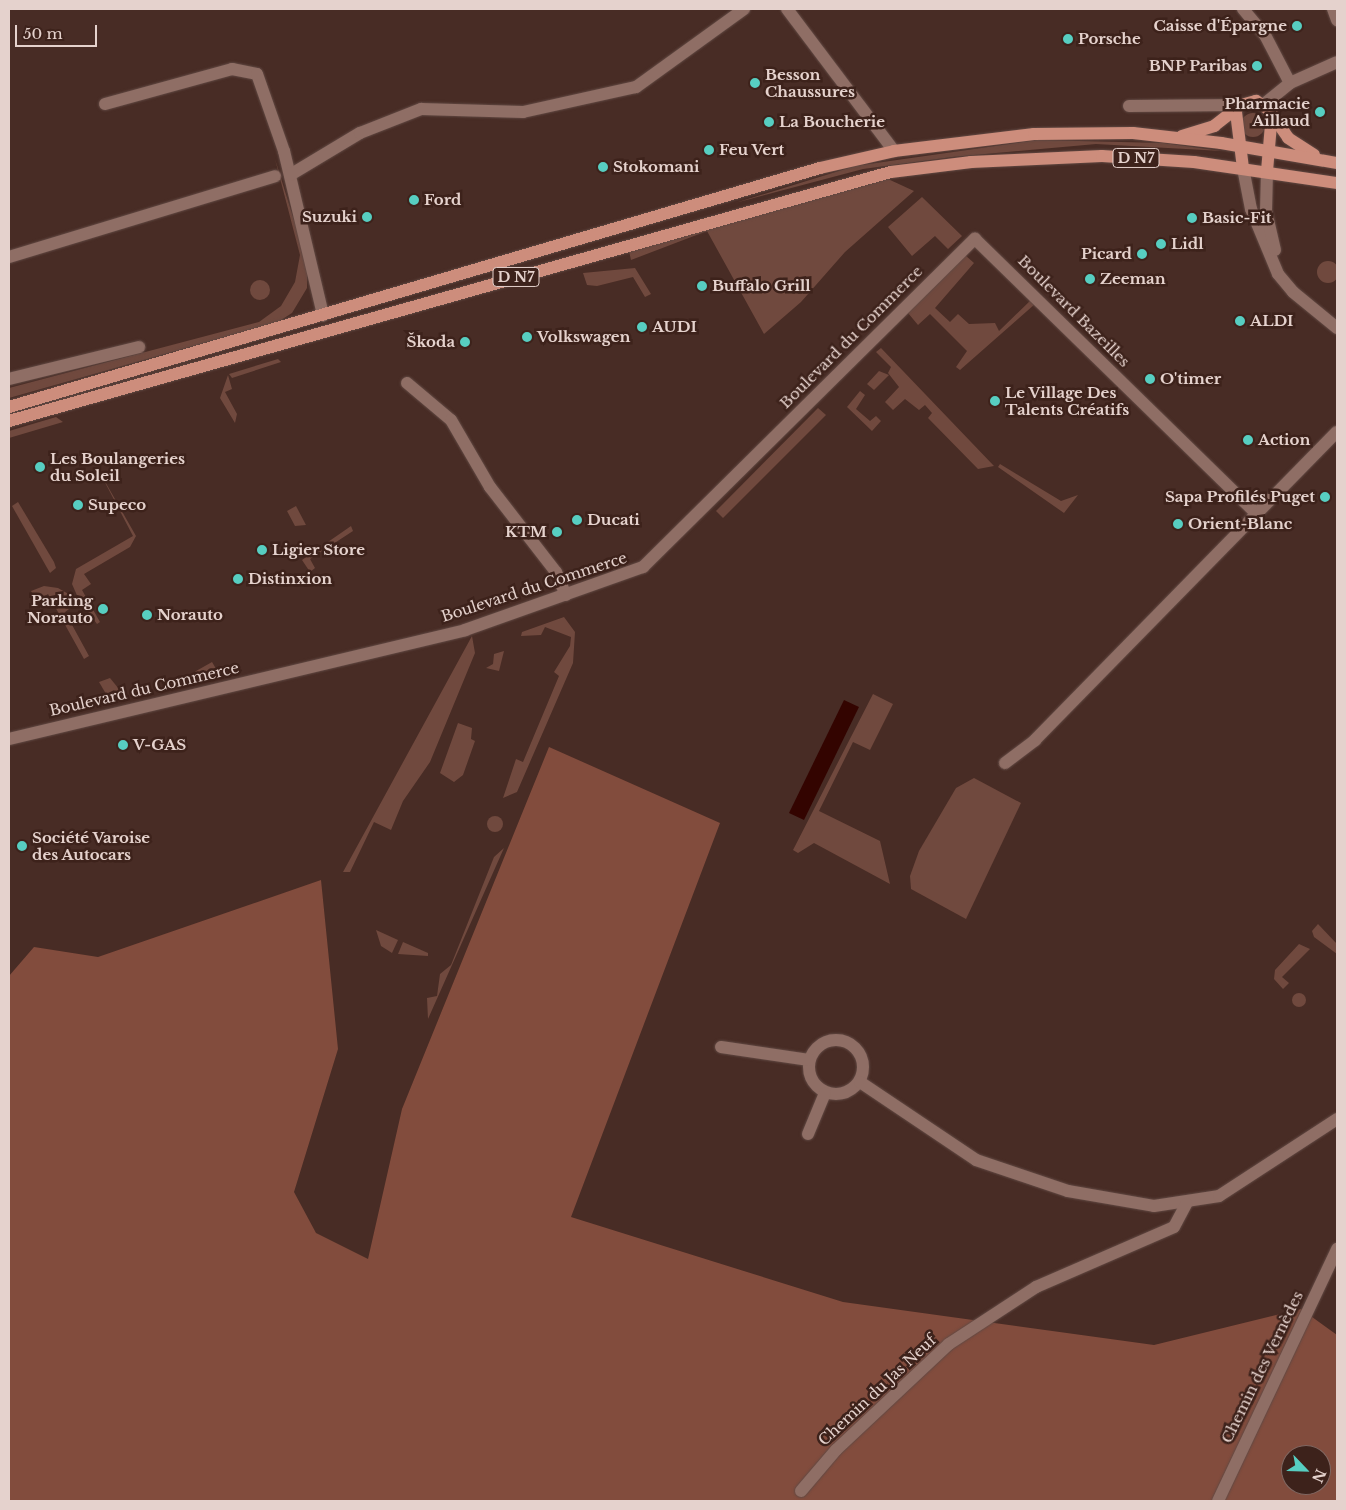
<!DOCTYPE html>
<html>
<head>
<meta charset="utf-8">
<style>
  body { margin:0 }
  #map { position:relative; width:1346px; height:1510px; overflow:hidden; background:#482c25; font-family:"Libre Baskerville",serif }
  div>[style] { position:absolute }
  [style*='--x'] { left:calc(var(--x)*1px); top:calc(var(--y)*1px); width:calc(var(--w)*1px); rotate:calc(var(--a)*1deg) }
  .green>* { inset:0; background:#70493e }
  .round { border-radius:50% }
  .forest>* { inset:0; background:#824c3d }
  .water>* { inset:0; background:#330400 }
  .roads { filter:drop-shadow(0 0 1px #614943) drop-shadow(0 0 1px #614943) }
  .minor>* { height:12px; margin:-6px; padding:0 6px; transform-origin:6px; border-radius:6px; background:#8f6e65 }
  .minor>.ring { margin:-6px; padding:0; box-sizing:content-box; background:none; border:12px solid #8f6e65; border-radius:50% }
  .major>* { height:12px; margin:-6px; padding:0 6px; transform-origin:6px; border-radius:6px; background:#cd8d7c }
  .dots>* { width:14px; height:14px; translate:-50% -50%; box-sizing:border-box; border:2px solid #3d221b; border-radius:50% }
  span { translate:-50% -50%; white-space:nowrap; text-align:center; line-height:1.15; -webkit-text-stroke:5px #3d221b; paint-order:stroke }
  .shield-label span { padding:1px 4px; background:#3d221b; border:1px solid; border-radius:4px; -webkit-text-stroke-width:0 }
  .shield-label { font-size:14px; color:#e5d2cd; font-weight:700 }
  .poi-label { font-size:15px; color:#e5d2cd; font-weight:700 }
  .right { translate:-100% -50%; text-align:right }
  .left { translate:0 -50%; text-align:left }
  .street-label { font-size:15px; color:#e5d2cd }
  .frame { position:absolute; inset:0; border:10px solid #e5d2cd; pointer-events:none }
  .north { position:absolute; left:1281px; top:1445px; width:50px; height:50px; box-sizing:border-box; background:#3d221b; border:1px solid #806862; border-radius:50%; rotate:114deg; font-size:14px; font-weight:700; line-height:20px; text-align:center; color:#e5d2cd }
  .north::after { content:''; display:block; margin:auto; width:18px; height:22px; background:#57cec1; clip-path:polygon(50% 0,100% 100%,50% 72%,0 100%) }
  .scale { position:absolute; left:15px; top:25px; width:82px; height:22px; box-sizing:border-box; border:2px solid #e5d2cd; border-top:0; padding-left:6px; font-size:15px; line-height:18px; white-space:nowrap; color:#e5d2cd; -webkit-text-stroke:4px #3d221b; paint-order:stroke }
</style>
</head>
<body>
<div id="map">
  <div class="green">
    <i class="round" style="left:1241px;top:113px;width:24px;height:24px"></i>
    <i style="clip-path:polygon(1037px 140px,1163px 143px,1222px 151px,1096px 144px,952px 157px,863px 169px,735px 203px,855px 166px)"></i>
    <i style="clip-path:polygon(275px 159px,307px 262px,307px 288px,292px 313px,278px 322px,9px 398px,9px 388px,259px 322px,281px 306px,295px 282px,300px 255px)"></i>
    <i style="clip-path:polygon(888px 179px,914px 191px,845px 252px,801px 302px,764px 334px,707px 231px,631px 260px,629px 251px)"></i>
    <i style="clip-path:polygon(922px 197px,962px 236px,948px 249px,935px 236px,912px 256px,888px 227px)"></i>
    <i style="clip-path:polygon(965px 255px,974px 263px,935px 308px,950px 322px,958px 314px,969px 324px,995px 323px,999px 331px,1031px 300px,1035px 304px,960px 370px,956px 367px,967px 351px,930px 314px,918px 325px,908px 313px)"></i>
    <i class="round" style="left:1317px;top:261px;width:22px;height:22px"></i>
    <i style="clip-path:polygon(635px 268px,651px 294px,645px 297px,633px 277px,597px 286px,587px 285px,583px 273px)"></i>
    <i class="round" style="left:250px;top:280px;width:20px;height:20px"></i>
    <i style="clip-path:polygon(881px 348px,994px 466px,978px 469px,928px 418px,932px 413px,925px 405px,919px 410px,905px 399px,893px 410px,885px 402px,899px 387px,888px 373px,891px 367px,876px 352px)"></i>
    <i style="clip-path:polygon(278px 359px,281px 362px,232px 378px,229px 374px)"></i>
    <i style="clip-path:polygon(879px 371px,889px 375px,874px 390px,867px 384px)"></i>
    <i style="clip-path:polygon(228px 375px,232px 389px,225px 392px,237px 414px,235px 423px,220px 398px)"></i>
    <i style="clip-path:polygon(860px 391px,865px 395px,856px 409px,870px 421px,876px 416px,881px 421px,872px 431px,847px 407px)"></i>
    <i style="clip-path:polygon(818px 408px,826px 415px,723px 518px,716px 511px)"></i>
    <i style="clip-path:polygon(56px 417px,63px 422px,9px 438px,9px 431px)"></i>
    <i style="clip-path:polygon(1000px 464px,1061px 501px,1078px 495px,1064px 513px,998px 467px)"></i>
    <i style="clip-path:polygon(99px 471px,136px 536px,130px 547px,84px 574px,91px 584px,82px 590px,100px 622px,97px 624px,80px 601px,65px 612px,89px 656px,84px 659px,48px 594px,37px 601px,31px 591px,44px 586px,58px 588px,79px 600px,72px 584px,76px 569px,133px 536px)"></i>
    <i style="clip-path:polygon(18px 502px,54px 562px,56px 568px,50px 573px,12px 506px)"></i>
    <i style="clip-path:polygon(296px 506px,306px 525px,295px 526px,287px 511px)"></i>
    <i style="clip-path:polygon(351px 526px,353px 531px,310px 559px,315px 568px,310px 572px,302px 560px)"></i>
    <i style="clip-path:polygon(564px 617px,575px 632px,573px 663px,517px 792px,503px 798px,516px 759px,523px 762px,559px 676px,554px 672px,570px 646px,571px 637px,545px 627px,541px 635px,521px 636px,522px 632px)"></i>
    <i style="clip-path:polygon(472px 636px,475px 653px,430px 762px,403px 801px,391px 830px,374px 822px,350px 872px,343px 872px)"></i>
    <i style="clip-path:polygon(504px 651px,499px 671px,486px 668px,493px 664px,494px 654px)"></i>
    <i style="clip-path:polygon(212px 662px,221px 677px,185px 686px,182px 679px)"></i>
    <i style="clip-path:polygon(110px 678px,123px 694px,109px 699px,99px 682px)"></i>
    <i style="clip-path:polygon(873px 694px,893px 704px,870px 750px,853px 742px,819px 811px,880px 841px,890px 884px,814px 843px,798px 853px,793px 850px)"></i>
    <i style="clip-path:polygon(458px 723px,472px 728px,471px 739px,475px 741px,463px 775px,454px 782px,440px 773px)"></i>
    <i style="clip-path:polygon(974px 778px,1021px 803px,966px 919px,911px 889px,910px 876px,919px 851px,956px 788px)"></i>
    <i class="round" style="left:487px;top:816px;width:16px;height:16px"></i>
    <i style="clip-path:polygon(504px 848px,428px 1019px,427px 998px,437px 996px,440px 974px,451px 965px,494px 857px)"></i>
    <i style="clip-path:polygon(1318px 924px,1337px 944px,1337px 954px,1314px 937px,1312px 931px)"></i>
    <i style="clip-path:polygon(376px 930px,398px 940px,392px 953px,381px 946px)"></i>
    <i style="clip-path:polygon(403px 942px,428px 953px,428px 956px,398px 954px)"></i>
    <i style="clip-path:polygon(1299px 944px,1310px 949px,1282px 977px,1289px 983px,1283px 989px,1274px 979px,1275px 970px)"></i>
    <i class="round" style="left:1292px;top:993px;width:14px;height:14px"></i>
  </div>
  <div class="forest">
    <i style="clip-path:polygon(evenodd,549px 747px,720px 823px,571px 1217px,843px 1302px,1154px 1345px,1301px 1309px,1337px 1335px,1337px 1501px,9px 1501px,9px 976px,34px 947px,98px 957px,321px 880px,338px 1049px,294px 1192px,316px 1233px,368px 1259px,402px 1109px,549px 747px,1291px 1455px,1321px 1455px,1321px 1485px,1291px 1485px,1291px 1455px)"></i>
  </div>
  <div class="water">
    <i style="clip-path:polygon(844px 700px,859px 707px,804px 820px,789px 813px)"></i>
  </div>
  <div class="roads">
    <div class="minor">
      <i style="--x:787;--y:9;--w:178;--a:53"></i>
      <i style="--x:1243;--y:9;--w:34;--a:50"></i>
      <i style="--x:1265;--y:35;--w:54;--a:62.5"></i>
      <i style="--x:1333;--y:9;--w:12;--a:70"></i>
      <i style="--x:105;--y:104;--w:132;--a:-15.4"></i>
      <i style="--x:232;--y:69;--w:25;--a:11"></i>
      <i style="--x:257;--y:74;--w:82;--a:70.7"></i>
      <i style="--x:284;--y:151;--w:169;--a:76.6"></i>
      <i style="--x:1263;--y:105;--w:35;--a:-39"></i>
      <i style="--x:1290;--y:83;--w:51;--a:-24.1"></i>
      <i style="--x:1129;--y:106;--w:112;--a:-0.5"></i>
      <i style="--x:1243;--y:168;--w:42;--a:79"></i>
      <i style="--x:1251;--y:209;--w:70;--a:67.4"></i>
      <i style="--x:1278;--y:274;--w:23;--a:50"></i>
      <i style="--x:1293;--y:292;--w:57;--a:39.3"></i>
      <i style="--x:1267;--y:171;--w:40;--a:91.4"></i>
      <i style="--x:1266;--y:211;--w:40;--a:77"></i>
      <i style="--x:290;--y:175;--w:82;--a:-31"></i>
      <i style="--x:360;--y:133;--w:66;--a:-21.5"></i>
      <i style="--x:421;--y:109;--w:102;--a:1.7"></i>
      <i style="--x:523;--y:112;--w:116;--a:-12.5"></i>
      <i style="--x:636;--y:87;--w:133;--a:-35.8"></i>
      <i style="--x:9;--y:257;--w:278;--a:-16.9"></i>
      <i style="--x:9;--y:379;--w:134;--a:-13.8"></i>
      <i style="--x:407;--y:383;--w:57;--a:40.1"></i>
      <i style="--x:451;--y:420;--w:78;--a:59.8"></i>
      <i style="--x:490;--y:487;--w:108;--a:52.2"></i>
      <i style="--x:556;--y:572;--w:25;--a:67"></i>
      <i style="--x:9;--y:739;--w:469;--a:-13.4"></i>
      <i style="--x:465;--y:630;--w:189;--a:-19.5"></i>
      <i style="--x:643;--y:567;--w:467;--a:-44.7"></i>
      <i style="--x:975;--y:239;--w:392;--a:44.3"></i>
      <i style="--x:1005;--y:763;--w:38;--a:-37"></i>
      <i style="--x:1035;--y:740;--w:431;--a:-45.6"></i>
      <i class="ring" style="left:809px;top:1040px;width:42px;height:42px"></i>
      <i style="--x:721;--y:1047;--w:89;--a:8.4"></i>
      <i style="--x:860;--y:1082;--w:140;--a:33.9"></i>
      <i style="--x:976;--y:1160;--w:97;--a:18.6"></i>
      <i style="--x:1068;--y:1191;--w:87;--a:9.9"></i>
      <i style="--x:1154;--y:1206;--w:66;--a:-8.7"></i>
      <i style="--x:1219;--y:1196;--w:141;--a:-33.1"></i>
      <i style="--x:808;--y:1134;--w:44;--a:-67.5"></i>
      <i style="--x:801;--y:1491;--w:54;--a:-49.5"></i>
      <i style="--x:836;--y:1450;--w:155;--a:-43.2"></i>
      <i style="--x:949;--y:1344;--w:104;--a:-33.2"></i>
      <i style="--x:1036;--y:1287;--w:150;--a:-23.5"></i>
      <i style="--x:1174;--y:1227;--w:26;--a:-62"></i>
      <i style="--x:1218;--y:1501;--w:279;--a:-64.7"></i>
    </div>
    <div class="major">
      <i style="--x:1236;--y:112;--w:56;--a:82.9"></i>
      <i style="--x:1182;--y:136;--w:34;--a:-17"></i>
      <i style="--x:1214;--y:126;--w:34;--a:-38"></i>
      <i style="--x:1241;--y:105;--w:16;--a:-15"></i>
      <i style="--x:1256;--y:101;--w:14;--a:34"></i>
      <i style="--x:1268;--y:109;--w:35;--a:55"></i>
      <i style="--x:1288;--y:138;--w:31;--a:33"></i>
      <i style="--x:1267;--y:171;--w:58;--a:-85.1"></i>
      <i style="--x:9;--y:407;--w:845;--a:-16.42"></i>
      <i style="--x:820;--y:168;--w:76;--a:-12.9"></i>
      <i style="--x:894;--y:151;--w:141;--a:-6.9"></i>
      <i style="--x:1034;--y:134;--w:99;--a:-0.6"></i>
      <i style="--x:1133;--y:133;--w:89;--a:6.5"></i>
      <i style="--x:1221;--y:143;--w:118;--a:9.8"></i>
      <i style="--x:9;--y:421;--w:916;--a:-15.77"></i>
      <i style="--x:891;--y:172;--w:81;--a:-7.1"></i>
      <i style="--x:971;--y:162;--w:131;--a:-2.6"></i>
      <i style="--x:1102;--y:156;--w:92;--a:3.7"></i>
      <i style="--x:1194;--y:162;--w:145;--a:8.4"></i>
    </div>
  </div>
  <div class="dots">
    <i style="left:1297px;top:26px;background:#57cec1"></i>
    <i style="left:1068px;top:39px;background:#57cec1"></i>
    <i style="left:1257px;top:66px;background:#57cec1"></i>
    <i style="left:755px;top:83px;background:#57cec1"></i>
    <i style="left:1320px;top:112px;background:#57cec1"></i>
    <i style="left:769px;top:122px;background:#57cec1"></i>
    <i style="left:709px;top:150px;background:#57cec1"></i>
    <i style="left:603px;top:167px;background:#57cec1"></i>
    <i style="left:414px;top:200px;background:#57cec1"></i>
    <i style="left:367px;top:217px;background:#57cec1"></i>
    <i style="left:1192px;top:218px;background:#57cec1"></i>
    <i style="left:1161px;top:244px;background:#57cec1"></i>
    <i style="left:1142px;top:254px;background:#57cec1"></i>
    <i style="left:1090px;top:279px;background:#57cec1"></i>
    <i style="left:702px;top:286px;background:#57cec1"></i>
    <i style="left:1240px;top:321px;background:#57cec1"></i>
    <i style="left:642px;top:327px;background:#57cec1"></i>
    <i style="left:527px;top:337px;background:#57cec1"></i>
    <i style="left:465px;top:342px;background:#57cec1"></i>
    <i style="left:1150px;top:379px;background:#57cec1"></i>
    <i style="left:995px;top:401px;background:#57cec1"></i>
    <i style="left:1248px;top:440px;background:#57cec1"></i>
    <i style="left:40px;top:467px;background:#57cec1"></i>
    <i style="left:1325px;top:497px;background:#57cec1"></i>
    <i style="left:78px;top:505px;background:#57cec1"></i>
    <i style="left:577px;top:520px;background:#57cec1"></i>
    <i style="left:1178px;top:524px;background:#57cec1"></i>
    <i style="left:557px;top:532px;background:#57cec1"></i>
    <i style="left:262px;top:550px;background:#57cec1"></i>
    <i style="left:238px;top:579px;background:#57cec1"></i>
    <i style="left:103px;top:609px;background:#57cec1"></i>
    <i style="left:147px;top:615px;background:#57cec1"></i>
    <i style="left:123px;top:745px;background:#57cec1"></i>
    <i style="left:22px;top:846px;background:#57cec1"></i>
  </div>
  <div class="shield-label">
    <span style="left:1136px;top:158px">D N7</span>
    <span style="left:516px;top:277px">D N7</span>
  </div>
  <div class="poi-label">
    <span class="right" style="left:1287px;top:26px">Caisse d'Épargne</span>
    <span class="left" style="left:1078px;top:39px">Porsche</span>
    <span class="right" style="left:1247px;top:66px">BNP Paribas</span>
    <span class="left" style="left:765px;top:83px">Besson<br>Chaussures</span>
    <span class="right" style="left:1310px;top:112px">Pharmacie<br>Aillaud</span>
    <span class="left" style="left:779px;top:122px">La Boucherie</span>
    <span class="left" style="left:719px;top:150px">Feu Vert</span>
    <span class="left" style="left:613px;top:167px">Stokomani</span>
    <span class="left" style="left:424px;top:200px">Ford</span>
    <span class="right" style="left:357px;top:217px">Suzuki</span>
    <span class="left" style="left:1202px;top:218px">Basic-Fit</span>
    <span class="left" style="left:1171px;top:244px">Lidl</span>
    <span class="right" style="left:1132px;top:254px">Picard</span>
    <span class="left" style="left:1100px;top:279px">Zeeman</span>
    <span class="left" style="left:712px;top:286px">Buffalo Grill</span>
    <span class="left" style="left:1250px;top:321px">ALDI</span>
    <span class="left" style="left:652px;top:327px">AUDI</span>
    <span class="left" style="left:537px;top:337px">Volkswagen</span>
    <span class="right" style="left:455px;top:342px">Škoda</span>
    <span class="left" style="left:1160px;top:379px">O'timer</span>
    <span class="left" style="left:1005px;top:401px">Le Village Des<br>Talents Créatifs</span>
    <span class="left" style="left:1258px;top:440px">Action</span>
    <span class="left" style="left:50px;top:467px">Les Boulangeries<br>du Soleil</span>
    <span class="right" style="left:1315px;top:497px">Sapa Profilés Puget</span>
    <span class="left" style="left:88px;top:505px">Supeco</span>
    <span class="left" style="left:587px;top:520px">Ducati</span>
    <span class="left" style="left:1188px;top:524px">Orient-Blanc</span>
    <span class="right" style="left:547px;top:532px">KTM</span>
    <span class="left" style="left:272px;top:550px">Ligier Store</span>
    <span class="left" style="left:248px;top:579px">Distinxion</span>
    <span class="right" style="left:93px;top:609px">Parking<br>Norauto</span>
    <span class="left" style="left:157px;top:615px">Norauto</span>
    <span class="left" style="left:133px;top:745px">V-GAS</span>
    <span class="left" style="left:32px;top:846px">Société Varoise<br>des Autocars</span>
  </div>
  <div class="street-label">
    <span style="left:1074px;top:311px;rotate:45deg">Boulevard Bazeilles</span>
    <span style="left:851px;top:337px;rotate:-45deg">Boulevard du Commerce</span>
    <span style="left:534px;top:587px;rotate:-18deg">Boulevard du Commerce</span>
    <span style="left:144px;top:689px;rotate:-13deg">Boulevard du Commerce</span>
    <span style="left:1262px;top:1367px;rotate:-64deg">Chemin des Vernèdes</span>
    <span style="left:877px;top:1390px;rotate:-43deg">Chemin du Jas Neuf</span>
  </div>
  <div class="frame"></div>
  <div class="north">N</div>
  <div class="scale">50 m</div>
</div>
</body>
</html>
